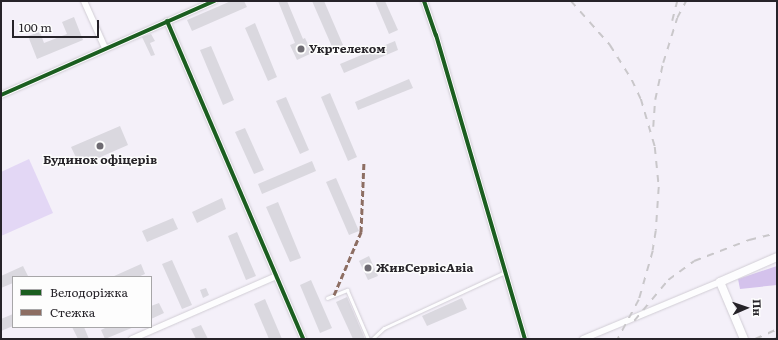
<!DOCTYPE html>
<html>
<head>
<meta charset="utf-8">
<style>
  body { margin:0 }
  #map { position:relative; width:778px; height:340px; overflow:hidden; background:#f4f0f9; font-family:Literata,serif }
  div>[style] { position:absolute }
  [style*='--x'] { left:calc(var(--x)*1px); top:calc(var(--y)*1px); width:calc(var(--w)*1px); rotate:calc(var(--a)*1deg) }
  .green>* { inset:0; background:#e3d7f5 }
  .forest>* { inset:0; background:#d4c2ec }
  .building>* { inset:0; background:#dad8df }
  .roads { filter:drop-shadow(0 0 1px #d1cdd5) drop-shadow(0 0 1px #d1cdd5) }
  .service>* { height:3px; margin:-1.5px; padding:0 1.5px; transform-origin:1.5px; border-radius:1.5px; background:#fdfdfe }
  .minor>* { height:6px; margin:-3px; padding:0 3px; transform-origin:3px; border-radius:3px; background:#fdfdfe }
  .tertiary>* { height:8px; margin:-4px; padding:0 4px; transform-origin:4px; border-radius:4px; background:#fdfdfe }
  .rail>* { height:1.5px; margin-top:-0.75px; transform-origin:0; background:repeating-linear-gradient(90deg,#c9c7ca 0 7px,transparent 0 14px) }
  .quiet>* { height:3px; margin-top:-1.5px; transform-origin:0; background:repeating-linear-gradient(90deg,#8d6e63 0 6px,transparent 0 9px) }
  .cycleway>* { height:4px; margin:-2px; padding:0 2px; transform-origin:2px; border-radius:2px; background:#1b5e20 }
  .dots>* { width:11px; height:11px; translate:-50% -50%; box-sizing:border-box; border:2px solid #fdfdfd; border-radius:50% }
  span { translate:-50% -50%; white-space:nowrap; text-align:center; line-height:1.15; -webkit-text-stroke:3px #fdfdfd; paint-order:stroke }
  .poi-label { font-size:12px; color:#262329; font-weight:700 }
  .left { translate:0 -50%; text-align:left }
  .frame { position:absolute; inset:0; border:2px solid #262329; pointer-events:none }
  .legend { position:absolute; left:12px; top:276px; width:140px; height:52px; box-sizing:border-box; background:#fdfdfd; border:1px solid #a7a6a8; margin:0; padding:5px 7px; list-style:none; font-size:12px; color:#262329 }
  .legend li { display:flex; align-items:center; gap:8px; height:20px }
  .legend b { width:20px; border:1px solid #a7a6a8 }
  .north { position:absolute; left:726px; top:288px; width:40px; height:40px; -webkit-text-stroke:3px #fdfdfd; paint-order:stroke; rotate:88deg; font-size:11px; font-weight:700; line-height:16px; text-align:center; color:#262329 }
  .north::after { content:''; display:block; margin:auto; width:14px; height:18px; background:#262329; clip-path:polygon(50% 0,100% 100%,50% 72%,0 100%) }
  .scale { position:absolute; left:12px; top:20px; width:87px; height:18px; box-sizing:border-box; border:2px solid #262329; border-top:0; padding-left:5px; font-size:12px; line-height:14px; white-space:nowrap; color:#262329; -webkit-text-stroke:3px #fdfdfd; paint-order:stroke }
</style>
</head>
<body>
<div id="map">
  <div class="green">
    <i style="clip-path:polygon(29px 159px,53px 213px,1px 236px,1px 172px)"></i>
  </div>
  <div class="forest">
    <i style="clip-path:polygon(777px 266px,777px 285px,740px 289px,738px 279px)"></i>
  </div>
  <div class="building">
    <i style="clip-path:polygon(231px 1px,244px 1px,247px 7px,192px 31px,187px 20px)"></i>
    <i style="clip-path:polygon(278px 1px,287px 1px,303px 39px,305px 38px,312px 53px,297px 60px,290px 45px,295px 43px)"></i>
    <i style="clip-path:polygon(312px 1px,324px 1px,343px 45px,333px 49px)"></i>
    <i style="clip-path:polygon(375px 1px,385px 1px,398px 30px,389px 34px)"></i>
    <i style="clip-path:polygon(74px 17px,83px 40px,37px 59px,28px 36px,40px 32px,44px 43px,67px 34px,62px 22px)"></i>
    <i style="clip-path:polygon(255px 23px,277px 77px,268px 81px,245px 28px)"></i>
    <i style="clip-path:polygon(151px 34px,155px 41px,150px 43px,155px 55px,151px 56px,142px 37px)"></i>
    <i style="clip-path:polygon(395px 41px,398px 50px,344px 73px,340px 64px)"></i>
    <i style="clip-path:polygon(211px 46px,234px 100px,223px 105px,200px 50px)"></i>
    <i style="clip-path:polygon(409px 79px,413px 88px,358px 110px,355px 102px)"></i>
    <i style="clip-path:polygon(330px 93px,357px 157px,348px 161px,321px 97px)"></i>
    <i style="clip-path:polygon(286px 97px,309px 150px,300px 154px,276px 101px)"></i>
    <i style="clip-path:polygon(120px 126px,128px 145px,80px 166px,71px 147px)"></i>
    <i style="clip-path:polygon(245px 128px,264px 170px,254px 174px,235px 132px)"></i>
    <i style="clip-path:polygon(312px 161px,316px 171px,262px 194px,258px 184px)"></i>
    <i style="clip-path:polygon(336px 178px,359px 231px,349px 235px,326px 182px)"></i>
    <i style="clip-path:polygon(222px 198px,226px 209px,197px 223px,192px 212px)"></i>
    <i style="clip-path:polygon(278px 202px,301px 258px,290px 262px,266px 207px)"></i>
    <i style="clip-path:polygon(173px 218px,178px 229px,147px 242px,142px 231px)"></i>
    <i style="clip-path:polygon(237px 232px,256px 276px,246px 280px,228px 236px)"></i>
    <i style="clip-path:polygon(369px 256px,378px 276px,368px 280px,359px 261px)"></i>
    <i style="clip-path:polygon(172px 260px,192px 305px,182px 309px,162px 264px)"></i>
    <i style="clip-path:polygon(141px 264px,145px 274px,138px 277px,112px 277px)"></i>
    <i style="clip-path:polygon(23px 266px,28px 276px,13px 277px,13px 283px,1px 288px,1px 276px)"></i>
    <i style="clip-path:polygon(311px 280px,332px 328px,320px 333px,300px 285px)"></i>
    <i style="clip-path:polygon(206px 288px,209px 295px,203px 298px,200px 290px)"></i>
    <i style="clip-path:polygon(347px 297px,365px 339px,353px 339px,336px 302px)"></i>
    <i style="clip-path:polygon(462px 298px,467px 309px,427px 326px,422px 316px)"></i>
    <i style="clip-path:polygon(265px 299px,282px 339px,269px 339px,254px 304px)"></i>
    <i style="clip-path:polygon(159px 303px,164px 313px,151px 319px,151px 306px)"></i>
    <i style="clip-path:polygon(13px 314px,13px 326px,1px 331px,1px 319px)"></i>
    <i style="clip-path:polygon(201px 325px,208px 339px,196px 339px,191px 329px)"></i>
    <i style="clip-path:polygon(72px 327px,84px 327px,89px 339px,78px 339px)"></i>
    <i style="clip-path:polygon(107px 327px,134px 327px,105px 339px,101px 330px)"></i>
  </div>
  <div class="roads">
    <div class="service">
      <i style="--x:327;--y:298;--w:22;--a:-22"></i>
      <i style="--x:347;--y:290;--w:53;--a:66.8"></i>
      <i style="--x:372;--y:339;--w:16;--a:-43"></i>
      <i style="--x:384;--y:328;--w:133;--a:-24.8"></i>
    </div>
    <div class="minor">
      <i style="--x:84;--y:1;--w:51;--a:65.9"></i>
      <i style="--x:424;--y:1;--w:36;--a:71"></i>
      <i style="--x:436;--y:35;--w:317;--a:73.7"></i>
      <i style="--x:167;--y:21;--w:346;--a:66.8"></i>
      <i style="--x:1;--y:95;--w:233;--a:-23.8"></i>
      <i style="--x:132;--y:339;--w:157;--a:-23.6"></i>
      <i style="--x:583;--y:339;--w:148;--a:-22.6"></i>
    </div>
    <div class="tertiary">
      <i style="--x:744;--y:339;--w:62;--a:-112.8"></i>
      <i style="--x:720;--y:282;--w:62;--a:-23.7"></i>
    </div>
  </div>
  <div class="rail">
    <i style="--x:571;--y:1;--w:59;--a:48.4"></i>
    <i style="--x:610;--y:45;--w:41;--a:57.8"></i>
    <i style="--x:632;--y:80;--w:21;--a:65"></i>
    <i style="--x:641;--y:99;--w:50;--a:73.7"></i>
    <i style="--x:655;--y:147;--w:40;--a:84.3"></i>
    <i style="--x:659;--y:187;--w:44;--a:93.9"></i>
    <i style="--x:656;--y:231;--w:20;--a:99"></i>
    <i style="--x:653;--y:251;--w:51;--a:105.9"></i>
    <i style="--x:639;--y:300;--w:44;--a:118.3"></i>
    <i style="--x:672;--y:21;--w:21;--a:-76"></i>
    <i style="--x:653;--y:127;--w:27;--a:-86"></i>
    <i style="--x:655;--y:100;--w:38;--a:-78"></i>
    <i style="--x:663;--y:63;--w:47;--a:-72.7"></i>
    <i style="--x:677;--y:18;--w:19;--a:-62"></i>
    <i style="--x:634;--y:321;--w:53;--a:-50.3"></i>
    <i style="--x:668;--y:280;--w:32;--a:-36"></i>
    <i style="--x:694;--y:261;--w:59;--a:-20.9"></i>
    <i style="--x:749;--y:240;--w:29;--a:-14"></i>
    <i style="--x:755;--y:339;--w:24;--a:-24"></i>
    <i style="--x:774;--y:339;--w:3;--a:-18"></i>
  </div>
  <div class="quiet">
    <i style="--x:334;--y:295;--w:69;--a:-66.8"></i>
    <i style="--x:361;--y:232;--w:71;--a:-87.6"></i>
  </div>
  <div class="cycleway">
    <i style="--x:424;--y:1;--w:36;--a:71"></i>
    <i style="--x:436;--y:35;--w:317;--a:73.7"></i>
    <i style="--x:167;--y:21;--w:346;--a:66.8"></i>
    <i style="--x:1;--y:95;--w:233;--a:-23.8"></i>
  </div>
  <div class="dots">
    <i style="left:301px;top:49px;background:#6e6b72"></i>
    <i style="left:100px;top:146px;background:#6e6b72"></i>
    <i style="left:368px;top:268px;background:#6e6b72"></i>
  </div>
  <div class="poi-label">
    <span class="left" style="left:309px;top:49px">Укртелеком</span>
    <span style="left:100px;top:160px">Будинок офіцерів</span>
    <span class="left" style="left:376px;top:268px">ЖивСервісАвіа</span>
  </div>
  <div class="frame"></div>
  <ul class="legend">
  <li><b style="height:5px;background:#1b5e20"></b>Велодоріжка</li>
  <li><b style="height:5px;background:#8d6e63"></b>Стежка</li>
  </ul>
  <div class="north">Пн</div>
  <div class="scale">100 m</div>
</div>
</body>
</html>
